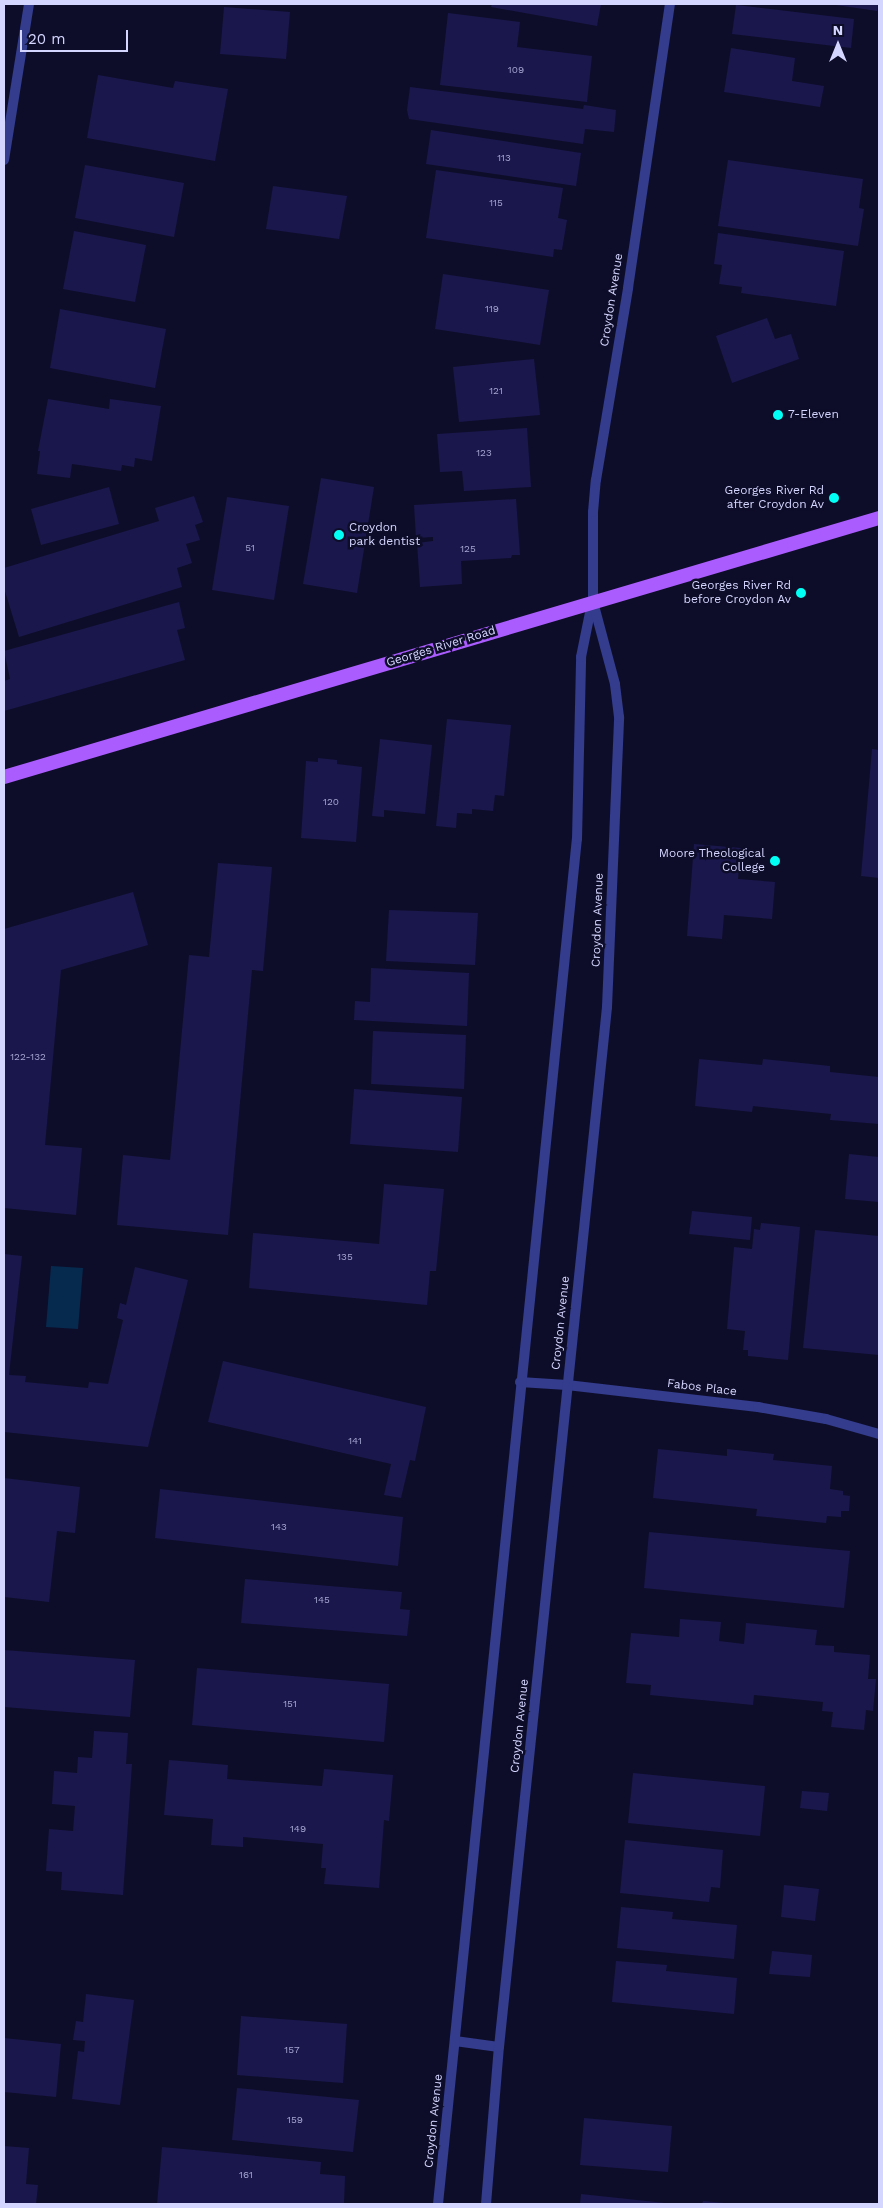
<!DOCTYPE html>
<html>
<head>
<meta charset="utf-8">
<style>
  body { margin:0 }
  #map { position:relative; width:883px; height:2208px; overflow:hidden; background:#0e0d29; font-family:"Work Sans",sans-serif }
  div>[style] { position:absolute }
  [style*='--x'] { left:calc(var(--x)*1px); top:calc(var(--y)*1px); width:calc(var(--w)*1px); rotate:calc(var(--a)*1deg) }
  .water>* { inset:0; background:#062a4e }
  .building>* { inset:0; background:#1a174c }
  .minor>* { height:10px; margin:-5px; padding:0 5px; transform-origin:5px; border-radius:5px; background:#333c8d }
  .tertiary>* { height:10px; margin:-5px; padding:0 5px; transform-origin:5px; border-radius:5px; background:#333c8d }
  .primary>* { height:14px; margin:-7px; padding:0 7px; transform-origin:7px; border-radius:7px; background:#ab5cff }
  .dots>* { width:14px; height:14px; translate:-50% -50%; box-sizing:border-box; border:2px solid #0e0d29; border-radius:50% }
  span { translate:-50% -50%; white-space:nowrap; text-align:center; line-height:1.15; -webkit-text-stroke:5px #0e0d29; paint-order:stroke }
  .number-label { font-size:10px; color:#a6a6d2 }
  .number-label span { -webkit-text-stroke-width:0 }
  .street-label { font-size:12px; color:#d5d6ff }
  .poi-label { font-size:12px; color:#d5d6ff }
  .left { translate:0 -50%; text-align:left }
  .right { translate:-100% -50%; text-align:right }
  .frame { position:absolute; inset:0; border:5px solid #d5d6ff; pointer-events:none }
  .north { position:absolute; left:813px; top:20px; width:50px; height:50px; -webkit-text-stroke:4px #0e0d29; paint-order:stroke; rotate:0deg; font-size:14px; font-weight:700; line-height:20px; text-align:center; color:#d5d6ff }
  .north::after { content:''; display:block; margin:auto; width:18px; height:22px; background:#d5d6ff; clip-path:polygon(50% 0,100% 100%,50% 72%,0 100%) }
  .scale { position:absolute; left:20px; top:30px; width:108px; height:22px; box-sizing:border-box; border:2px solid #d5d6ff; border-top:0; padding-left:6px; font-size:15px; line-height:18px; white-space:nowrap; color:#d5d6ff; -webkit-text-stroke:4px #0e0d29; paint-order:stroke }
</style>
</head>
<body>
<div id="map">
  <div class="water">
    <i style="clip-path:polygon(51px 1266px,83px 1268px,78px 1329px,46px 1327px)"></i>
  </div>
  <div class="building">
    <i style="clip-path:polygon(492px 4px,601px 4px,597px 26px,491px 7px)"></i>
    <i style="clip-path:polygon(829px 4px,878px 4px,877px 11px)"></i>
    <i style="clip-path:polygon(736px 5px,854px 19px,851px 48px,732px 34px)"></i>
    <i style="clip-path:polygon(224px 7px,290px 12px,286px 59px,220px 54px)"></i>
    <i style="clip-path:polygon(448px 13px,520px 22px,517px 47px,592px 56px,587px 102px,440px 85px)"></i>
    <i style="clip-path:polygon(731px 48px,795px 58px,792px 81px,824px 86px,820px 107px,724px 92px)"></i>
    <i style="clip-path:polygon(98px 75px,173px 88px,175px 81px,228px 89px,215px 161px,87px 138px)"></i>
    <i style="clip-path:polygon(410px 87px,583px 109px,584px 105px,616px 110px,614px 132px,585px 129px,583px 144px,409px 119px,407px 110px)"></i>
    <i style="clip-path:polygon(431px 130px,581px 153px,576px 186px,426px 164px)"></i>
    <i style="clip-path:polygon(728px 160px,863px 179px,859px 208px,864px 209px,858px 246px,718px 226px)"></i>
    <i style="clip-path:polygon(85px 165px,184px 183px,174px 237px,75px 218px)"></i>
    <i style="clip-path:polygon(436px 170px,563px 188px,558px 218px,567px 220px,562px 250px,554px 249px,553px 257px,426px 238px)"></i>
    <i style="clip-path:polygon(273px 186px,347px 196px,339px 239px,266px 229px)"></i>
    <i style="clip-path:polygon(74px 231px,146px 245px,135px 302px,63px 289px)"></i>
    <i style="clip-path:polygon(718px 233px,844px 251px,836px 306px,741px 293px,742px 287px,719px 284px,722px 265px,714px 264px)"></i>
    <i style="clip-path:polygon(443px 274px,549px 290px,540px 345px,435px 329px)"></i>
    <i style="clip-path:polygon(60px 309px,166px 329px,155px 388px,50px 368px)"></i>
    <i style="clip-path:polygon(767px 318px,775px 339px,791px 334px,799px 359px,732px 383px,716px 336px)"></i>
    <i style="clip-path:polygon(534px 359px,540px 415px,459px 422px,453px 367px)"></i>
    <i style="clip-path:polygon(48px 399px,109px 409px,110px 399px,161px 406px,152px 461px,135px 458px,134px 467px,122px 465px,121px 471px,72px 464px,70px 478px,37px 474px,40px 451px,38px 451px)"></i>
    <i style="clip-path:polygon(527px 428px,531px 487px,464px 491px,462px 471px,440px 472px,437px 434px)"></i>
    <i style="clip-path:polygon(321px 478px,374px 487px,357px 593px,303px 584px)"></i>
    <i style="clip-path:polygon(109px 487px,119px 524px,41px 545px,31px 509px)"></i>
    <i style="clip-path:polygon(194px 496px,203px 522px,195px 525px,200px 540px,186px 544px,192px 563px,177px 568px,182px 587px,19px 637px,4px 588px,4px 568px,159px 521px,155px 508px)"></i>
    <i style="clip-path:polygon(227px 497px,289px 506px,274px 600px,212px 590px)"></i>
    <i style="clip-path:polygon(516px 499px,520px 555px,512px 555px,511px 558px,461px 561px,462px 584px,420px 587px,417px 543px,433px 541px,433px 537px,416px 538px,414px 505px)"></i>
    <i style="clip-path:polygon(179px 602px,185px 628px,177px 630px,185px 660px,4px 711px,4px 681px,10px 679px,4px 651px)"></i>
    <i style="clip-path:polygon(447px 719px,511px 725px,504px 796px,495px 795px,493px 811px,472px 809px,472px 814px,457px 813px,456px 828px,436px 826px)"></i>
    <i style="clip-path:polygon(380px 739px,432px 745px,425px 814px,384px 810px,384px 817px,372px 816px)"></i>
    <i style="clip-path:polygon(872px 749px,879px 750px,879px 878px,861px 876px)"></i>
    <i style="clip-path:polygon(318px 758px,337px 760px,337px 764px,362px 767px,356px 842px,301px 838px,306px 761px,318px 762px)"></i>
    <i style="clip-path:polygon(694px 844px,741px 848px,738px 879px,775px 882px,772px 919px,724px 915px,722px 939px,687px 936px)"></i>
    <i style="clip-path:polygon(218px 863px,272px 867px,263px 971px,252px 970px,228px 1235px,117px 1225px,123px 1155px,170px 1160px,189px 955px,209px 957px)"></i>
    <i style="clip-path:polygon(133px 892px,148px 945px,61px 970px,45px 1145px,82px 1148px,76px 1215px,4px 1208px,4px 929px)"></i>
    <i style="clip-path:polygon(389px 910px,478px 913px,475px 965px,386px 961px)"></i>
    <i style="clip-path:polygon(371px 968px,469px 973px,467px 1026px,354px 1020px,355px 1001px,370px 1002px)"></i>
    <i style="clip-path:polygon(373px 1031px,466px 1035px,464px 1089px,371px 1084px)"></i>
    <i style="clip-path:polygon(699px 1059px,762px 1065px,763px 1059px,830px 1066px,830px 1072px,879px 1077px,879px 1124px,830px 1120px,831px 1114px,753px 1106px,752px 1112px,695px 1106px)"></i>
    <i style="clip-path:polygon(354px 1089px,462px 1097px,458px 1152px,350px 1144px)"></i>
    <i style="clip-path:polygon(849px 1154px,879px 1157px,879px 1202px,845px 1199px)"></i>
    <i style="clip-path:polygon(384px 1184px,444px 1189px,436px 1271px,430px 1271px,427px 1305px,249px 1288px,253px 1233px,379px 1244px)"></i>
    <i style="clip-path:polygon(692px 1211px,752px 1217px,750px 1240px,689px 1234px)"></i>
    <i style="clip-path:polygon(761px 1223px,800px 1227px,788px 1360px,748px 1356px,748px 1350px,743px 1350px,745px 1331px,727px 1329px,734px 1247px,752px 1249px,754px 1229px,760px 1230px)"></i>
    <i style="clip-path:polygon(815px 1230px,879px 1236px,879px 1355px,803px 1348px)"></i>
    <i style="clip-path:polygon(4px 1254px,22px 1256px,9px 1375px,26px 1376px,25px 1382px,88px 1388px,89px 1382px,108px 1384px,123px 1320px,117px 1318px,120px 1303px,126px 1305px,135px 1267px,188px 1280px,148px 1447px,4px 1432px)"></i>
    <i style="clip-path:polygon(223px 1361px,426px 1407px,415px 1461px,410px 1460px,401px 1498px,384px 1495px,391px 1464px,208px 1422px)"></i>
    <i style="clip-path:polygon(658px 1449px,727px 1456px,727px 1449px,774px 1454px,773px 1460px,832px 1466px,830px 1489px,843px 1491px,843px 1495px,850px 1496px,849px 1511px,841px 1511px,841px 1517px,827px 1516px,826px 1523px,756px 1516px,757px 1509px,653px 1498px)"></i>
    <i style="clip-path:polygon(4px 1478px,80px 1487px,75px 1533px,57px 1531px,49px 1602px,4px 1597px)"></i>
    <i style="clip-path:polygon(160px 1489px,403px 1517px,398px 1566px,155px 1538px)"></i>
    <i style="clip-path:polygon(649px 1532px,850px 1551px,844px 1608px,644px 1588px)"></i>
    <i style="clip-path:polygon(245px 1579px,402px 1592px,400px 1609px,410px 1610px,407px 1636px,241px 1623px)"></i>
    <i style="clip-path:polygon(680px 1619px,721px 1622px,719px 1641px,744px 1644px,746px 1623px,817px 1630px,815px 1645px,834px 1646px,834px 1652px,870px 1655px,868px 1679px,876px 1679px,873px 1711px,866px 1710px,864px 1730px,831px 1727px,833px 1712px,822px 1711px,823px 1702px,754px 1695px,753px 1705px,650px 1695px,651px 1685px,626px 1683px,631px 1633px,679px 1637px)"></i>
    <i style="clip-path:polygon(4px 1650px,135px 1660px,130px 1717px,4px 1707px)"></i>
    <i style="clip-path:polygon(197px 1668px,389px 1684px,384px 1742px,192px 1725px)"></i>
    <i style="clip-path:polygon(94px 1731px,128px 1733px,126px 1764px,132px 1764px,123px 1895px,61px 1890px,62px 1872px,46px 1871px,49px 1829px,73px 1831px,75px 1806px,52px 1804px,54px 1771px,77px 1773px,78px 1757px,92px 1758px)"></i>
    <i style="clip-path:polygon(169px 1760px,228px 1765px,227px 1779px,322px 1786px,324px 1769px,393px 1775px,389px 1821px,384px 1820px,379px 1888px,324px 1884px,326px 1868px,321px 1868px,323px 1844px,243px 1837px,243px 1847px,211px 1845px,213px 1819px,164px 1815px)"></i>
    <i style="clip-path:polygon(633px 1773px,765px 1786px,760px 1836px,628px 1823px)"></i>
    <i style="clip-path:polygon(802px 1791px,829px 1793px,827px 1811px,800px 1808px)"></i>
    <i style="clip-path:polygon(625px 1840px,723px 1850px,720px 1888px,711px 1887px,709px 1902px,620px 1893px)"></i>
    <i style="clip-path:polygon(784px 1885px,819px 1889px,815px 1921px,781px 1917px)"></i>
    <i style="clip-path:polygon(621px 1907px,673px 1912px,672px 1919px,737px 1925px,734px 1959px,617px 1948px)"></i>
    <i style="clip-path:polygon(772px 1951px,812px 1955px,810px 1977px,769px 1974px)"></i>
    <i style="clip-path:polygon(616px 1961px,667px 1965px,666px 1971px,737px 1978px,734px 2014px,612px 2002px)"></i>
    <i style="clip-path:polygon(86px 1994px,134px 2000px,120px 2105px,72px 2099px,78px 2051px,84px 2052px,85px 2041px,73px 2040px,76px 2021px,83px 2022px)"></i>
    <i style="clip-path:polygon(241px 2016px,347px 2024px,343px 2083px,237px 2075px)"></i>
    <i style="clip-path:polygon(4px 2038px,61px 2044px,56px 2097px,4px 2092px)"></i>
    <i style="clip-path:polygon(237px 2088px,359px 2100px,353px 2152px,232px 2140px)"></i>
    <i style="clip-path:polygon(584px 2118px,672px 2126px,668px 2172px,580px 2165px)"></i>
    <i style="clip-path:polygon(4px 2146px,29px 2148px,26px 2184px,38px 2185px,36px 2204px,4px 2204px)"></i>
    <i style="clip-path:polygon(162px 2147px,321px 2162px,320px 2174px,345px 2176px,344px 2204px,157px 2204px)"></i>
    <i style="clip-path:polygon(581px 2194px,665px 2203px,665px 2204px,580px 2204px)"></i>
    <i style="clip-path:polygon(703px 2201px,724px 2203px,724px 2204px,702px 2204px)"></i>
  </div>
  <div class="minor">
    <i style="--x:4;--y:160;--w:158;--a:-80.9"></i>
    <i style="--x:520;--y:1382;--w:47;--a:3.7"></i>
    <i style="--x:567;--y:1385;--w:192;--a:6.6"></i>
    <i style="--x:758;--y:1407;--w:69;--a:10"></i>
    <i style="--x:826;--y:1419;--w:55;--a:15.8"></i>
    <i style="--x:455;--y:2041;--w:44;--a:7.8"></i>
    <i style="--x:438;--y:2204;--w:1372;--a:-84.19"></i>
    <i style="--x:577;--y:839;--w:182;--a:-88.7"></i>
    <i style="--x:581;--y:657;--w:55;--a:-78.5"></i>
    <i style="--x:486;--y:2204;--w:158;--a:-85.3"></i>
    <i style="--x:499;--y:2047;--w:1046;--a:-84.07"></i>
    <i style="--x:607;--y:1007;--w:290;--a:-87.6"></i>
    <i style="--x:619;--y:717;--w:33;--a:-97"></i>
    <i style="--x:615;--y:684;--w:85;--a:-105"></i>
  </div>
  <div class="tertiary">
    <i style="--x:593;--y:602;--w:90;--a:-90"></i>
    <i style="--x:593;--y:512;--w:32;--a:-85"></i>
    <i style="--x:596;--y:480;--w:195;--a:-80.5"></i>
    <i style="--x:628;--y:288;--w:287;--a:-81.6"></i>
  </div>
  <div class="primary">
    <i style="--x:4;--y:777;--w:913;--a:-16.49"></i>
  </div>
  <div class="dots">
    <i style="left:778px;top:415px;background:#01fff5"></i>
    <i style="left:834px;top:498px;background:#01fff5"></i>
    <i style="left:339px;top:535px;background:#01fff5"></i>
    <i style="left:801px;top:593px;background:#01fff5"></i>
    <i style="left:775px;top:861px;background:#01fff5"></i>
  </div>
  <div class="number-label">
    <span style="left:516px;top:70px">109</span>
    <span style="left:504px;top:158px">113</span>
    <span style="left:496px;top:203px">115</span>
    <span style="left:492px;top:309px">119</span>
    <span style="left:496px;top:391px">121</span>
    <span style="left:484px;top:453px">123</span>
    <span style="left:250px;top:548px">51</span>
    <span style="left:468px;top:549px">125</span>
    <span style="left:331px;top:802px">120</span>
    <span style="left:28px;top:1057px">122-132</span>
    <span style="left:345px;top:1257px">135</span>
    <span style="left:355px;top:1441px">141</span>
    <span style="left:279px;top:1527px">143</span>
    <span style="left:322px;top:1600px">145</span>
    <span style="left:290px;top:1704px">151</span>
    <span style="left:298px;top:1829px">149</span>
    <span style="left:292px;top:2050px">157</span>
    <span style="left:295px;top:2120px">159</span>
    <span style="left:246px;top:2175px">161</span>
  </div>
  <div class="street-label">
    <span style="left:612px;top:300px;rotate:-81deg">Croydon Avenue</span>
    <span style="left:441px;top:647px;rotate:-17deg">Georges River Road</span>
    <span style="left:598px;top:920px;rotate:-88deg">Croydon Avenue</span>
    <span style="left:561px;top:1323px;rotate:-84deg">Croydon Avenue</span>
    <span style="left:702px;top:1388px;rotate:7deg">Fabos Place</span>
    <span style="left:520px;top:1726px;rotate:-84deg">Croydon Avenue</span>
    <span style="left:434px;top:2121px;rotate:-84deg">Croydon Avenue</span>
  </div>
  <div class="poi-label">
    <span class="left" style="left:788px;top:415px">7-Eleven</span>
    <span class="right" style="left:824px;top:498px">Georges River Rd<br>after Croydon Av</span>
    <span class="left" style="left:349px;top:535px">Croydon<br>park dentist</span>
    <span class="right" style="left:791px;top:593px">Georges River Rd<br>before Croydon Av</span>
    <span class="right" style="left:765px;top:861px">Moore Theological<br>College</span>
  </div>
  <div class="frame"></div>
  <div class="north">N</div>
  <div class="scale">20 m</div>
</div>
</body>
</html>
